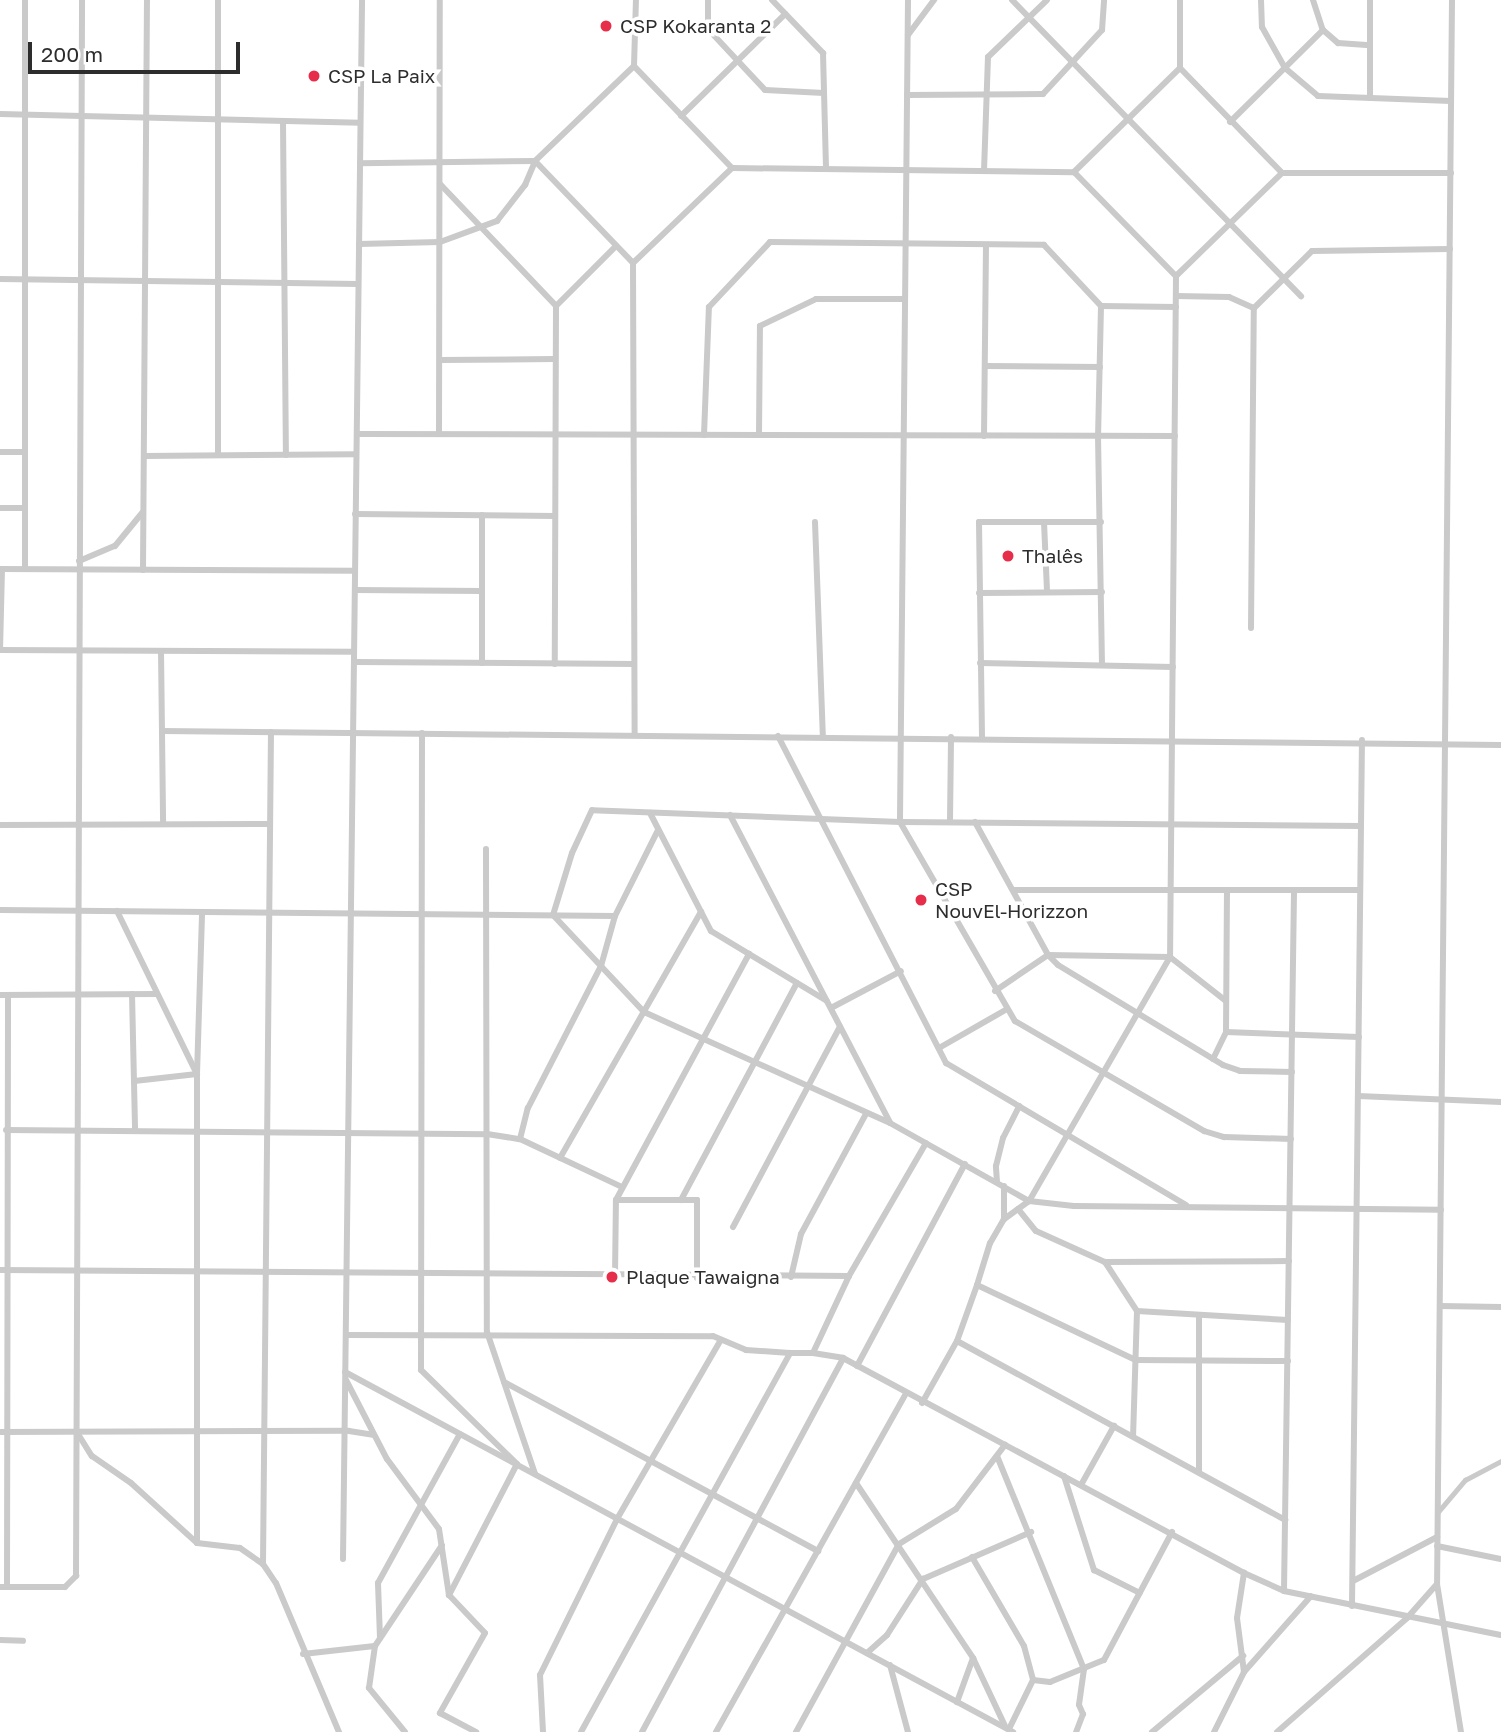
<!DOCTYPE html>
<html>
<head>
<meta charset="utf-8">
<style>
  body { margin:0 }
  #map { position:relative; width:1501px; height:1732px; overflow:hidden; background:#fff; font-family:"Golos Text",sans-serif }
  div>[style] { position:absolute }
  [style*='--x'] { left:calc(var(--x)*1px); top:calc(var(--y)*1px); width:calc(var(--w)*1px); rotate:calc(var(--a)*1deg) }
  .pedestrian>* { height:4.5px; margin:-2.25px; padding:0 2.25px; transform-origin:2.25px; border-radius:2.25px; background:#cacaca }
  .minor>* { height:6px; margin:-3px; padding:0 3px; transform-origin:3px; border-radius:3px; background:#cacaca }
  .dots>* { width:19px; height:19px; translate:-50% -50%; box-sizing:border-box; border:4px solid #fff; border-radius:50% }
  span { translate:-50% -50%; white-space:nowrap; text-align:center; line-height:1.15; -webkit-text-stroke:7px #fff; paint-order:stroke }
  .poi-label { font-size:19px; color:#2d2d2d }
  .left { translate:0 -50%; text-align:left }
  .scale { position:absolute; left:28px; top:42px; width:212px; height:32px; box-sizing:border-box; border:4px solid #2d2d2d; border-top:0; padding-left:9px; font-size:21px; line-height:24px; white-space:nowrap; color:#2d2d2d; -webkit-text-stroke:5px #fff; paint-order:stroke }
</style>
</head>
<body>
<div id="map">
  <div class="pedestrian">
    <i style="--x:1438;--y:1512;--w:42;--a:-49.8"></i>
    <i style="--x:1465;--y:1480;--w:41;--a:-27.8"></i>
  </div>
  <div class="minor">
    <i style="--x:218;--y:0;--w:455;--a:90"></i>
    <i style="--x:708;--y:0;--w:29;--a:90"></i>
    <i style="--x:708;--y:29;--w:83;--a:46.9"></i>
    <i style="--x:765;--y:90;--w:59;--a:2.9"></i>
    <i style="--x:772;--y:0;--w:74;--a:46.1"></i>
    <i style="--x:823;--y:53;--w:116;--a:88.5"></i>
    <i style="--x:908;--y:0;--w:822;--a:90.56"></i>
    <i style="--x:900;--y:822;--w:230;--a:60"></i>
    <i style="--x:1015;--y:1021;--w:219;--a:30.2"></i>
    <i style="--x:1204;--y:1131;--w:21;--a:17"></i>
    <i style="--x:1224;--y:1137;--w:67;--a:1.7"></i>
    <i style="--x:1012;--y:0;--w:414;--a:45.7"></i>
    <i style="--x:1180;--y:0;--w:68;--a:90"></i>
    <i style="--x:1180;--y:68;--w:146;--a:45.8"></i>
    <i style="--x:1282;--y:173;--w:169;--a:0"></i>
    <i style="--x:1261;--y:0;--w:27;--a:88"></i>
    <i style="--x:1262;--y:27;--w:47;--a:60.7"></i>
    <i style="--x:1285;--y:68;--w:43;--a:40.3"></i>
    <i style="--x:1318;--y:96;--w:133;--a:2.2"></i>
    <i style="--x:1313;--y:0;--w:32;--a:72"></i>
    <i style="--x:1323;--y:30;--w:20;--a:41"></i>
    <i style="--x:1338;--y:43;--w:32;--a:4"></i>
    <i style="--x:1452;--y:0;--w:1584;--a:90.54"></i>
    <i style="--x:1437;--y:1584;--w:150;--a:80.8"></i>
    <i style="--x:908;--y:35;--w:44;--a:-53.4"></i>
    <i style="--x:634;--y:66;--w:66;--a:-88.3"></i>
    <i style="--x:907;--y:95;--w:136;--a:-0.4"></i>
    <i style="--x:1043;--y:94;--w:87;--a:-47.3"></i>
    <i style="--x:1102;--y:30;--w:30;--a:-86"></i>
    <i style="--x:1370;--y:98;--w:98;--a:-90"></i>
    <i style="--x:0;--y:114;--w:360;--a:1.4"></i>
    <i style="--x:681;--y:116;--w:146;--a:-44.4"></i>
    <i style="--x:283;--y:121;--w:334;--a:89.5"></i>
    <i style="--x:1230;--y:122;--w:131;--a:-44.7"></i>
    <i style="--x:732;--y:168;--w:342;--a:0.7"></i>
    <i style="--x:1074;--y:172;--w:146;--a:45.6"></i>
    <i style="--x:1176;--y:276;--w:681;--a:90.5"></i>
    <i style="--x:1170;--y:957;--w:282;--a:120"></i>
    <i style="--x:1029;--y:1201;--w:31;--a:144"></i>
    <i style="--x:1004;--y:1219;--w:33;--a:-90"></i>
    <i style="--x:984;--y:171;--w:114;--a:-88"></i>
    <i style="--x:988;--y:57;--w:82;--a:-44"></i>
    <i style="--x:1074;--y:172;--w:148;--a:-44.5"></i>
    <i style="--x:440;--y:184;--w:168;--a:46.4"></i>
    <i style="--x:556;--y:306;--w:358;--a:90.2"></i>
    <i style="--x:359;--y:244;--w:81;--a:-1.4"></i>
    <i style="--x:440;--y:242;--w:61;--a:-20.2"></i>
    <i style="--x:497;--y:221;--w:46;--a:-52.1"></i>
    <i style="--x:525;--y:185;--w:26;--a:-67"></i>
    <i style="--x:535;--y:161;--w:175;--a:179.3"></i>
    <i style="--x:633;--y:263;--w:137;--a:-43.8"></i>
    <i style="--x:732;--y:168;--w:141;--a:-133.9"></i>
    <i style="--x:634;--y:66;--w:137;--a:136.2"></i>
    <i style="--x:535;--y:161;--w:141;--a:46.1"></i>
    <i style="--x:633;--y:263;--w:472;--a:89.8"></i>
    <i style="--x:1176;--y:276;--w:148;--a:-44.2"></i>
    <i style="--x:0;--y:279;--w:358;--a:0.8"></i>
    <i style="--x:1176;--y:296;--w:53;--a:1.1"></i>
    <i style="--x:1229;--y:297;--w:27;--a:24"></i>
    <i style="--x:556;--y:306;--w:85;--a:-45"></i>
    <i style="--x:1101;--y:306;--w:75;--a:0.8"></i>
    <i style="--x:440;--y:360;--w:115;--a:-0.5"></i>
    <i style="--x:985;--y:366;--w:115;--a:0.5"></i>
    <i style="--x:358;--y:434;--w:817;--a:0.14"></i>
    <i style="--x:439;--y:434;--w:434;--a:-89.9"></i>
    <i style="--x:704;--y:435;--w:128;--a:-87.8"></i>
    <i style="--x:709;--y:307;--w:89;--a:-46.8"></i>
    <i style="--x:770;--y:242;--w:274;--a:0.6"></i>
    <i style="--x:1044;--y:245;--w:83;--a:46.9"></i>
    <i style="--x:1101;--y:306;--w:130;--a:91.3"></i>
    <i style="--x:1098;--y:436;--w:229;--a:89"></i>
    <i style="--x:759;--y:435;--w:109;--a:-89.5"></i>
    <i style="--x:760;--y:326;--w:62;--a:-25.7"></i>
    <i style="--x:816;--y:299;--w:88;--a:0"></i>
    <i style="--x:984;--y:436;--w:191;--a:-89.4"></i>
    <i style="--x:0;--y:452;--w:25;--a:0"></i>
    <i style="--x:144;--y:456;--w:212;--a:-0.5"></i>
    <i style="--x:0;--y:508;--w:25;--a:0"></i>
    <i style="--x:355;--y:514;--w:200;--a:0.6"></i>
    <i style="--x:815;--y:522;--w:214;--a:87.9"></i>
    <i style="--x:1044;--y:522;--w:70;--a:87.5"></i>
    <i style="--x:79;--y:561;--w:39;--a:-23"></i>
    <i style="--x:115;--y:546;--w:43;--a:-50.7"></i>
    <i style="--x:0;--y:569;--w:355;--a:0.3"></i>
    <i style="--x:2;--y:569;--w:81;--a:91.4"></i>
    <i style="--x:0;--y:650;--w:354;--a:0.3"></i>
    <i style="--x:25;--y:569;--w:569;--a:-90"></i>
    <i style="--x:143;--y:570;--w:570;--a:-89.6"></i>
    <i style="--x:355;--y:590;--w:127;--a:0.5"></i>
    <i style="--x:979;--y:593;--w:123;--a:-0.5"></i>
    <i style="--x:1251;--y:628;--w:320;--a:-89.5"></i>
    <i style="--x:1254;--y:308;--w:81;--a:-44.5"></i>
    <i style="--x:1312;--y:251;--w:138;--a:-0.8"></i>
    <i style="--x:161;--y:651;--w:173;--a:89.3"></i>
    <i style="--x:354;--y:662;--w:280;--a:0.4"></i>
    <i style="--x:482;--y:663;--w:148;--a:-90"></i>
    <i style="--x:980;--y:663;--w:193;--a:1.2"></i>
    <i style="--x:162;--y:731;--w:1339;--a:0.6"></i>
    <i style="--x:422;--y:733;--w:637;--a:90.09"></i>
    <i style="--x:421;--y:1370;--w:134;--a:44.4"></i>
    <i style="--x:517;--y:1464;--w:148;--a:117.4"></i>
    <i style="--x:778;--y:736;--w:368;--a:62.8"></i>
    <i style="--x:946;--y:1063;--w:279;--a:30.6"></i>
    <i style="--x:982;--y:737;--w:215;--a:-90.8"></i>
    <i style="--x:979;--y:522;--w:122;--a:0"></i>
    <i style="--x:650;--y:813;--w:133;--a:62.7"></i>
    <i style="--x:711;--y:931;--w:135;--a:31.1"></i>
    <i style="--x:730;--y:815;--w:347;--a:62.5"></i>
    <i style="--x:950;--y:821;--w:84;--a:-89.3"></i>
    <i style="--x:975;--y:822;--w:152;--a:61.2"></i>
    <i style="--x:1048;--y:955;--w:14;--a:45"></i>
    <i style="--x:1058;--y:965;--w:193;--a:31.2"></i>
    <i style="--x:1223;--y:1065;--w:18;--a:19"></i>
    <i style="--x:1240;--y:1071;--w:52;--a:1.1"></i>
    <i style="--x:0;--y:825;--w:270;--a:-0.2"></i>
    <i style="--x:1361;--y:826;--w:461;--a:-179.5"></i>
    <i style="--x:900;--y:822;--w:308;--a:-177.8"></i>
    <i style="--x:592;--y:810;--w:47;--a:114.9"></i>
    <i style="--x:572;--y:853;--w:65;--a:107"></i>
    <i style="--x:553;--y:915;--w:133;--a:46.8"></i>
    <i style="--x:644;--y:1012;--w:270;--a:24.3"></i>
    <i style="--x:890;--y:1123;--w:159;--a:29.3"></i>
    <i style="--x:1029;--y:1201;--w:45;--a:6.3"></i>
    <i style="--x:1074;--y:1206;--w:367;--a:0.6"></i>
    <i style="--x:486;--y:849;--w:483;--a:89.9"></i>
    <i style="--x:487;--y:1332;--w:150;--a:71.3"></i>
    <i style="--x:1014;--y:890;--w:346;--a:0"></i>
    <i style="--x:0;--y:910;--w:615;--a:0.56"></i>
    <i style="--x:117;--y:911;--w:182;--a:63.9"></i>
    <i style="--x:197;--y:1074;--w:63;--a:173.7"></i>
    <i style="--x:995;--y:991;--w:64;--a:-34.2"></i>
    <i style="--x:1048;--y:955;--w:122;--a:0.9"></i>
    <i style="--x:1170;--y:957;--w:71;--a:38.2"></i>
    <i style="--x:132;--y:994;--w:137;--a:88.7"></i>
    <i style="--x:0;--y:995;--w:156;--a:-0.4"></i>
    <i style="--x:831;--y:1008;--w:79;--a:-27.9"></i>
    <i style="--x:1226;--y:1032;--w:133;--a:2.2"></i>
    <i style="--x:939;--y:1048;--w:78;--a:-29.8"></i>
    <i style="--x:1213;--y:1059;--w:30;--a:-64"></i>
    <i style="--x:1226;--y:1032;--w:142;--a:-89.6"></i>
    <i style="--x:1358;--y:1096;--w:143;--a:2.4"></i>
    <i style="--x:6;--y:1130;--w:481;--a:0.5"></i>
    <i style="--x:487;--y:1134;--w:33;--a:9"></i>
    <i style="--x:520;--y:1139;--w:113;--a:25.2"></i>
    <i style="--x:520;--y:1139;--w:32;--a:-76"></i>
    <i style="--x:528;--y:1108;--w:160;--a:-62.8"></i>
    <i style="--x:601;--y:966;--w:52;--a:-74.4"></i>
    <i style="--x:615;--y:916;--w:96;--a:-63.4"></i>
    <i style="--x:926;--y:1143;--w:154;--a:120.1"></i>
    <i style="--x:849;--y:1276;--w:85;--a:115.1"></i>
    <i style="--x:813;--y:1353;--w:30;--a:9"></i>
    <i style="--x:843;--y:1358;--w:455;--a:28.2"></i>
    <i style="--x:1244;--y:1573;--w:44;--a:24.2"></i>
    <i style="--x:1284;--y:1591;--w:221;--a:11.5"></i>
    <i style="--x:560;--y:1158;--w:284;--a:-60.2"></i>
    <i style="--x:997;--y:1182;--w:16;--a:-94"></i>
    <i style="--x:996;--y:1166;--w:29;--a:-76"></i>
    <i style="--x:1003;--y:1138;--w:36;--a:-63"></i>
    <i style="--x:616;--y:1200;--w:81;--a:0"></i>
    <i style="--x:697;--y:1200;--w:78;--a:90"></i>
    <i style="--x:681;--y:1200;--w:246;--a:-61.9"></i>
    <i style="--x:1018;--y:1209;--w:28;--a:51"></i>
    <i style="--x:1036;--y:1231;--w:76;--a:24.2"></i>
    <i style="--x:1105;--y:1262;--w:59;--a:56.9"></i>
    <i style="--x:1137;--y:1311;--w:125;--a:91.8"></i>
    <i style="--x:1004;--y:1219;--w:28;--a:120"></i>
    <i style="--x:990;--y:1243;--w:44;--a:107.2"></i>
    <i style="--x:977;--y:1285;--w:176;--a:25.3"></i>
    <i style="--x:1136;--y:1360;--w:152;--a:0.4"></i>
    <i style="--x:733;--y:1227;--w:227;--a:-61.9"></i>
    <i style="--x:1105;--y:1262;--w:184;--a:-0.3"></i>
    <i style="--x:0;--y:1270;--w:849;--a:0.4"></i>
    <i style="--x:615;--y:1277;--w:77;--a:-89.3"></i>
    <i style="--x:616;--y:1200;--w:280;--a:-61.6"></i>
    <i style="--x:791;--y:1277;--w:44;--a:-76.9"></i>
    <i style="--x:801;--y:1234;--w:136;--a:-61.6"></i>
    <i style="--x:1440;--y:1306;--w:61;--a:0.9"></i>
    <i style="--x:1137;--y:1311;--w:151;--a:3.4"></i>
    <i style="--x:1199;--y:1315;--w:156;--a:90"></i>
    <i style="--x:346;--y:1335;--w:367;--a:0.2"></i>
    <i style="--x:713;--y:1336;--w:36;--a:23"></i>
    <i style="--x:746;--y:1350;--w:44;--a:3.9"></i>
    <i style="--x:957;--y:1341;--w:374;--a:28.6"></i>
    <i style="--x:857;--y:1366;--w:229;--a:-61.9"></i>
    <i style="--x:345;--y:1372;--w:759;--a:28.32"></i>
    <i style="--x:346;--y:1380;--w:89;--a:62.6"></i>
    <i style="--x:387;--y:1459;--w:87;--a:53.4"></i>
    <i style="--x:439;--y:1529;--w:67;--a:81.4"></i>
    <i style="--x:449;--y:1595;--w:52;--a:46.5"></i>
    <i style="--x:485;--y:1633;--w:92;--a:119.4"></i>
    <i style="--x:440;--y:1713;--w:41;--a:27.8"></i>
    <i style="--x:504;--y:1382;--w:357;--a:28.3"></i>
    <i style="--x:922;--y:1403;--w:71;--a:-60.6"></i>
    <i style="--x:957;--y:1341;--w:59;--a:-70.3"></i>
    <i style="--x:0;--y:1432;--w:349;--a:-0.2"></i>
    <i style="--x:349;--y:1431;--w:24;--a:9"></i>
    <i style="--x:78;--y:1434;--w:26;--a:58"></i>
    <i style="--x:92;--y:1456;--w:47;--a:34.7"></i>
    <i style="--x:131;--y:1483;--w:89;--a:42.3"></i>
    <i style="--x:197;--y:1543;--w:43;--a:6.6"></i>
    <i style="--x:240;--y:1548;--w:28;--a:35"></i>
    <i style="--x:263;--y:1564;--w:23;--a:56"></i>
    <i style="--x:276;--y:1583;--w:162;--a:67.1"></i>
    <i style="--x:997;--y:1456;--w:230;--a:67.8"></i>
    <i style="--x:1084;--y:1669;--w:36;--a:98"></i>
    <i style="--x:1079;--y:1705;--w:10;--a:66"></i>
    <i style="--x:1083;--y:1714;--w:19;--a:111"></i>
    <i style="--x:1064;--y:1476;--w:99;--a:72.3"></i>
    <i style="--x:1094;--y:1570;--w:51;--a:26.6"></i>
    <i style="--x:856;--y:1483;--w:211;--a:56.2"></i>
    <i style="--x:973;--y:1658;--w:47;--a:110"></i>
    <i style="--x:1081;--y:1485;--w:68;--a:-60.8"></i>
    <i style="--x:197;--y:1543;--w:469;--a:-90"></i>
    <i style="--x:197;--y:1074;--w:162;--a:-88.2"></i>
    <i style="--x:1437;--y:1546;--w:65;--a:11.5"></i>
    <i style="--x:972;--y:1557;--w:103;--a:59.7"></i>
    <i style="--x:1024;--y:1646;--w:35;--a:75"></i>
    <i style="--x:343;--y:1559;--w:1559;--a:-89.3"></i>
    <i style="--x:263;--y:1564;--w:832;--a:-89.45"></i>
    <i style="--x:1353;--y:1581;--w:95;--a:-27.6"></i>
    <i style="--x:0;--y:1587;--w:65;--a:0"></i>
    <i style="--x:65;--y:1587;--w:16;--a:-45"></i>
    <i style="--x:76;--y:1576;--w:1576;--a:-89.78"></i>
    <i style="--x:7;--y:1587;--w:592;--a:-89.9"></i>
    <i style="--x:1284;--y:1591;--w:701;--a:-89.18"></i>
    <i style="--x:1352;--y:1606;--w:866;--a:-89.34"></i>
    <i style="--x:380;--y:1638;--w:55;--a:-92.1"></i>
    <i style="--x:378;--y:1583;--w:170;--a:-61.2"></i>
    <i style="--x:0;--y:1640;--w:23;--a:2"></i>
    <i style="--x:867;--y:1653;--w:27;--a:-42"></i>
    <i style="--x:887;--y:1635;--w:67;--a:-57.3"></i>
    <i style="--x:923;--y:1579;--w:118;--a:-23.5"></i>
    <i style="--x:303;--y:1654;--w:72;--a:-6.3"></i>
    <i style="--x:973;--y:1658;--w:75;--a:64.8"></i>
    <i style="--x:890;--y:1665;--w:69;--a:75"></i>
    <i style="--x:1244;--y:1672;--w:54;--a:-97.4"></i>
    <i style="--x:1237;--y:1618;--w:46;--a:-81.2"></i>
    <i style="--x:1033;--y:1680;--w:17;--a:7"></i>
    <i style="--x:1050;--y:1682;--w:58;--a:-22.2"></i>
    <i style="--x:1104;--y:1660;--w:145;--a:-62"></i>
    <i style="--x:1009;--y:1729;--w:55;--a:-63.9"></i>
    <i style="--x:405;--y:1732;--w:57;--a:-129.3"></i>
    <i style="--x:369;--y:1688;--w:42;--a:-81.9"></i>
    <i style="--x:375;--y:1646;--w:121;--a:-56.4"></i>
    <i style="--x:543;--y:1732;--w:57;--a:-93"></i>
    <i style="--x:540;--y:1675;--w:174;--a:-63.7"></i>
    <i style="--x:617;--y:1519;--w:206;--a:-59.9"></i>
    <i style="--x:581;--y:1732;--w:433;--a:-61.1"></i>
    <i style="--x:790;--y:1353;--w:23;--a:0"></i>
    <i style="--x:642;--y:1732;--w:425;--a:-61.7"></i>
    <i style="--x:716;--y:1732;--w:388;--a:-60.7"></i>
    <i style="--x:796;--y:1732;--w:214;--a:-61.3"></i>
    <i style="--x:899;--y:1544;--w:67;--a:-31.6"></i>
    <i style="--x:956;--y:1509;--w:81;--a:-52.6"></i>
    <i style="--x:1152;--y:1732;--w:119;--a:-39.9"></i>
    <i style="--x:1214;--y:1732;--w:67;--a:-63.4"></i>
    <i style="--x:1244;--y:1672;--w:101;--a:-48.6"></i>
    <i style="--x:1277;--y:1732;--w:173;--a:-41.2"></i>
    <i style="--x:1407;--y:1618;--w:45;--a:-48.6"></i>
  </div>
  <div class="dots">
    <i style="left:606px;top:26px;background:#e62d49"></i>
    <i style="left:314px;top:76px;background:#e62d49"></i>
    <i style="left:1008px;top:556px;background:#e62d49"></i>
    <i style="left:921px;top:900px;background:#e62d49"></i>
    <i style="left:612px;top:1277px;background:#e62d49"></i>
  </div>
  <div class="poi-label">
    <span class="left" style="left:620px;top:26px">CSP Kokaranta 2</span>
    <span class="left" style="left:328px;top:76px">CSP La Paix</span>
    <span class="left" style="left:1022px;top:556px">Thalês</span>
    <span class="left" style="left:935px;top:900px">CSP<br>NouvEl-Horizzon</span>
    <span class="left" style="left:626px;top:1277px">Plaque Tawaigna</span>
  </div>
  <div class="scale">200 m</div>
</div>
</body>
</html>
